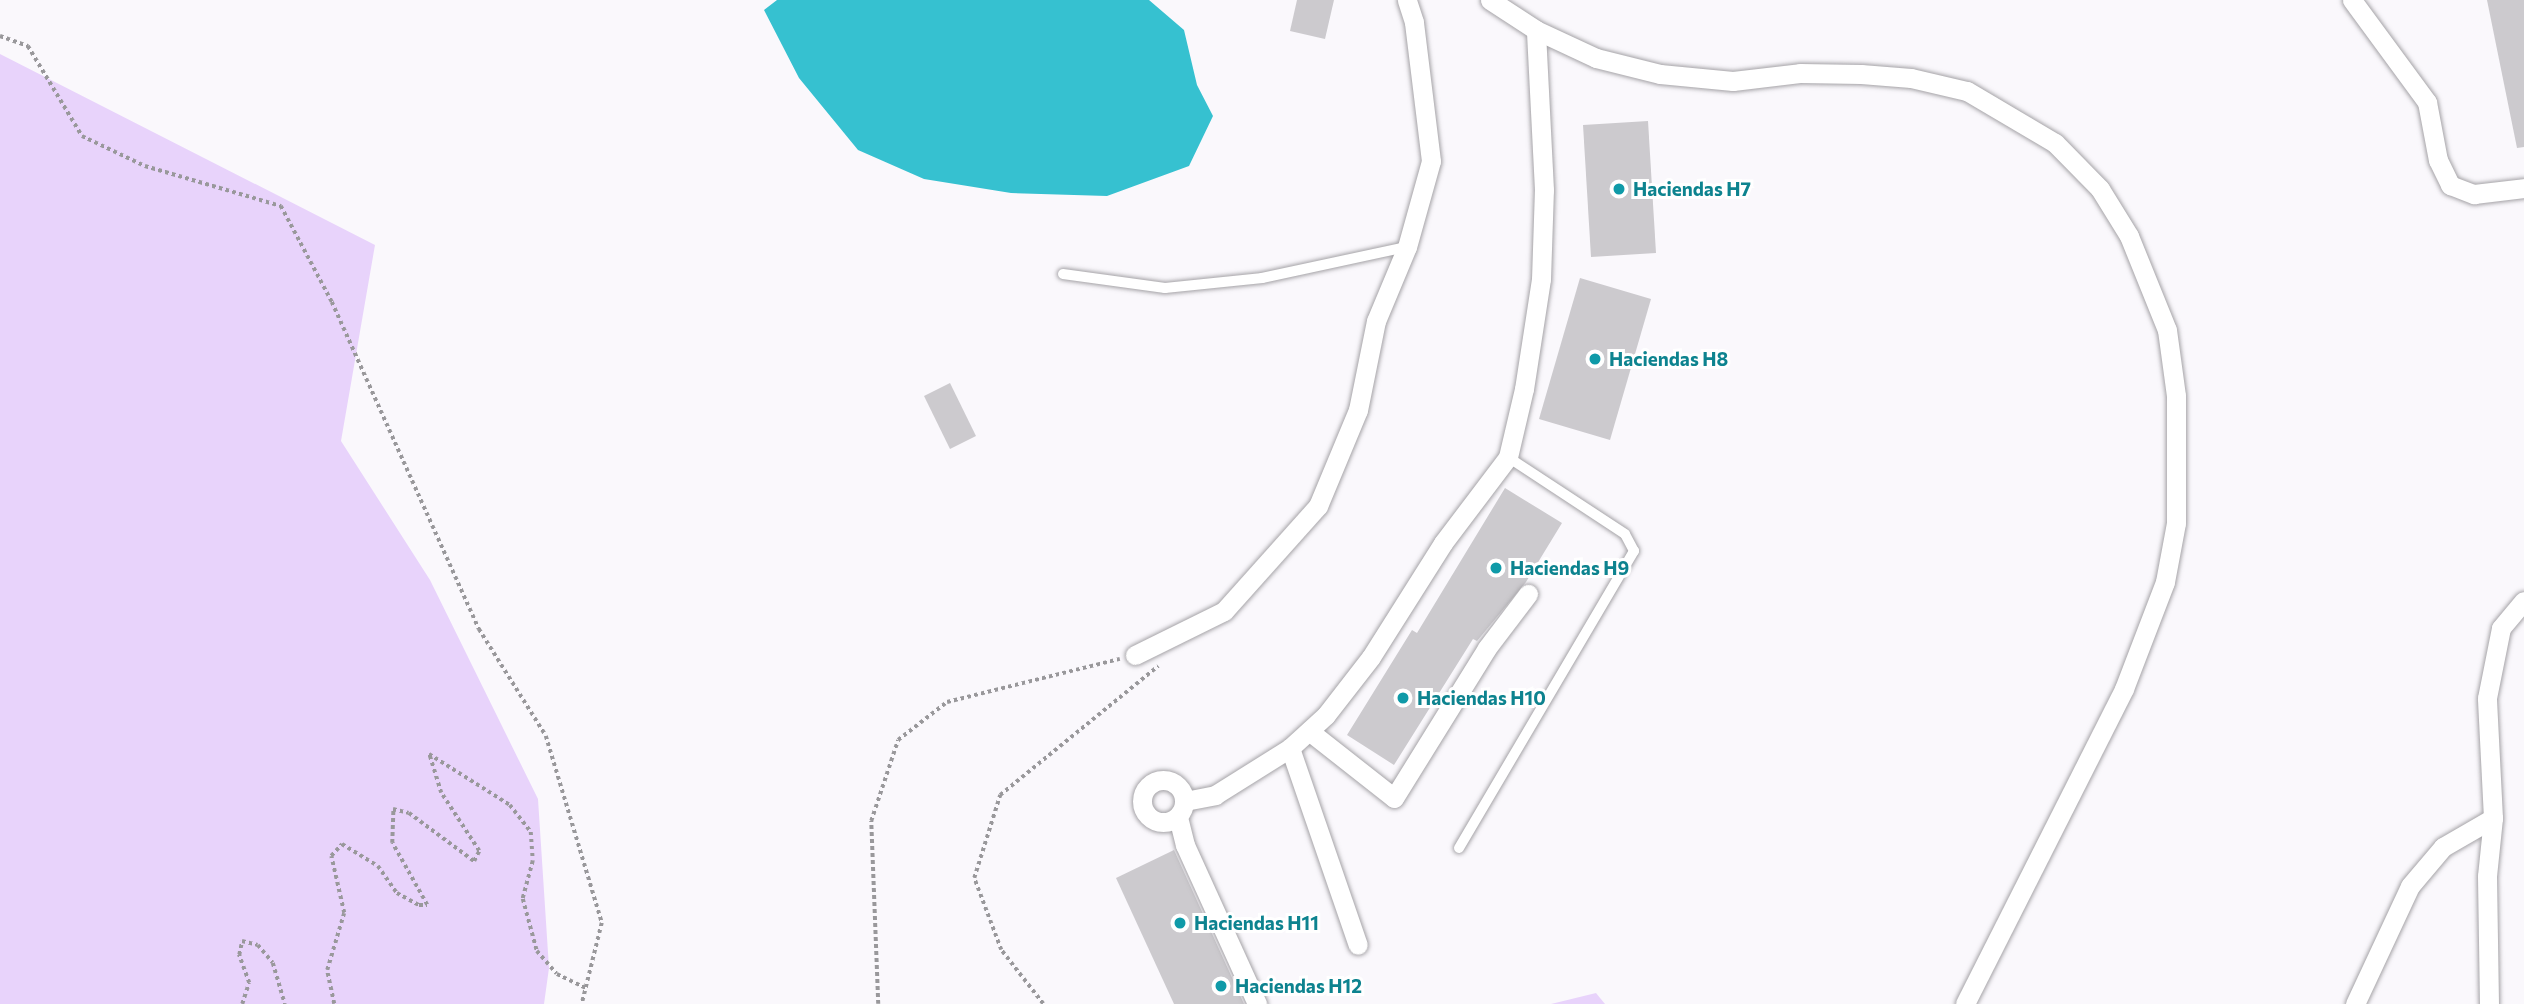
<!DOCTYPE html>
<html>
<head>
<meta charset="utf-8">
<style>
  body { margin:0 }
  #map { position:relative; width:2524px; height:1004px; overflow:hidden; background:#faf8fc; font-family:Commissioner,sans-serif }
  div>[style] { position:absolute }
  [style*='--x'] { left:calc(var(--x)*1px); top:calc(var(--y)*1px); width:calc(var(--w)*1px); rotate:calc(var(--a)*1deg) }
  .green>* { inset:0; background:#e8d3fb }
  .water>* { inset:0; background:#36c1d0 }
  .building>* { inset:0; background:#cccace }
  .path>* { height:3.5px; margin-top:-1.75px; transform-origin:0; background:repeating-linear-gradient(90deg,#99989b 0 3.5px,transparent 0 7px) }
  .roads { filter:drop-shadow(0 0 2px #a5a3a7) drop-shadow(0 0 2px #a5a3a7) }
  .lane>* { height:10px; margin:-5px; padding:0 5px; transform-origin:5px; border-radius:5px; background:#fff }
  .street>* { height:19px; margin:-9.5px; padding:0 9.5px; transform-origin:9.5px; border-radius:9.5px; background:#fff }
  .street>.ring { margin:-9.5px; padding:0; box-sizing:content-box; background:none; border:19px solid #fff; border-radius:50% }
  .dots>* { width:19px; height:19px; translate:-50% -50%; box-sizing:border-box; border:4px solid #fff; border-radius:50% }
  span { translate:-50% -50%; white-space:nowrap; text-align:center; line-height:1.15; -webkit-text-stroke:6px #fff; paint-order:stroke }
  .culture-label { font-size:19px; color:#0d838f; font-weight:700 }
  .left { translate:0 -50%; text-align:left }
</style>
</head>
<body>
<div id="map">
  <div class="green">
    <i style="clip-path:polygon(0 54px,375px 245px,341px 441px,430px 580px,538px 799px,549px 968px,544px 1004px,0 1004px)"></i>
    <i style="clip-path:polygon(1596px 993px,1605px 1004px,1551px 1004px)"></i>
  </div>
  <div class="water">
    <i style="clip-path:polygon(777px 0,1149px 0,1184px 30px,1197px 85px,1213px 116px,1189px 166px,1107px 196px,1011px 193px,924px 179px,858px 150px,799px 78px,764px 10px)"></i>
  </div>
  <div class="building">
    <i style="clip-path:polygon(1297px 0,1334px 0,1325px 39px,1290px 31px)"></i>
    <i style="clip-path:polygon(2487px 0,2524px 0,2524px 147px,2517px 148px)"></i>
    <i style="clip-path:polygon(1648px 121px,1656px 253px,1591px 257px,1583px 125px)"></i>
    <i style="clip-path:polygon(1580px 278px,1651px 299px,1610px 440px,1539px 419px)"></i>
    <i style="clip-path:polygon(950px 383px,976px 436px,950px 449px,924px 396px)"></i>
    <i style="clip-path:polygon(1505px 488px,1562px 523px,1526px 582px,1477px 641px,1473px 639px,1394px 765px,1347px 735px,1412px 630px,1417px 633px)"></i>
    <i style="clip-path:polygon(1174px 850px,1244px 1004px,1174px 1004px,1116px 878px)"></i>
  </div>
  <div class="path">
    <i style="--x:0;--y:36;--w:30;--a:20"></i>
    <i style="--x:28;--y:46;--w:105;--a:59"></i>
    <i style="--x:82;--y:136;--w:70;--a:25.5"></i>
    <i style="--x:145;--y:166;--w:142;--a:16.4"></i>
    <i style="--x:281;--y:206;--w:109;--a:62"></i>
    <i style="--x:332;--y:302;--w:359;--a:65.8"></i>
    <i style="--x:479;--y:629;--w:126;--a:57.9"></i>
    <i style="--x:546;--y:736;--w:195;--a:73.3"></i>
    <i style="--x:602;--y:923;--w:83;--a:103.9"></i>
    <i style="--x:242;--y:1004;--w:22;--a:-72"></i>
    <i style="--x:249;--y:983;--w:30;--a:-110"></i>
    <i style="--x:239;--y:955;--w:14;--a:-78"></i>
    <i style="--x:242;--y:941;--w:16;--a:14"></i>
    <i style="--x:258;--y:945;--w:23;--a:50"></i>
    <i style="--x:273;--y:963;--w:43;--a:73.7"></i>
    <i style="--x:334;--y:1004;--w:35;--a:-102"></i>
    <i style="--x:327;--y:970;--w:59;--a:-73.4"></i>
    <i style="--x:344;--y:913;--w:58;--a:-102.8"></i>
    <i style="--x:331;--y:856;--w:16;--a:-47"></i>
    <i style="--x:342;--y:844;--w:42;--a:31.4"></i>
    <i style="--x:378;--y:866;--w:33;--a:55"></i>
    <i style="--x:397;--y:893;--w:25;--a:29"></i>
    <i style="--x:419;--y:905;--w:8;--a:0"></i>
    <i style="--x:427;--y:905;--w:71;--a:-119.4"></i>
    <i style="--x:392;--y:843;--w:34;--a:-88"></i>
    <i style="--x:393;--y:809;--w:16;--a:14"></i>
    <i style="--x:409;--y:813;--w:81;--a:36.4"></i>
    <i style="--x:474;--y:861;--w:11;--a:-63"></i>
    <i style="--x:479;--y:851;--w:69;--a:-123.2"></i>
    <i style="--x:441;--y:793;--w:41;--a:-107.1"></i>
    <i style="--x:429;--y:754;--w:96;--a:32.2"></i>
    <i style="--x:510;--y:805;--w:34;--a:52"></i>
    <i style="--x:531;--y:832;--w:29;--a:86"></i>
    <i style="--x:533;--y:861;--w:39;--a:105"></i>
    <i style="--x:523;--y:899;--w:54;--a:74.9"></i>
    <i style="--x:537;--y:951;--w:30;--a:49"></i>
    <i style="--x:557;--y:974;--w:32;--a:26"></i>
    <i style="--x:878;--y:1004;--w:183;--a:-92.2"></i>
    <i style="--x:871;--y:821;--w:85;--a:-71.6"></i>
    <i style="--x:898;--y:740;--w:62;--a:-37.8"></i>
    <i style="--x:947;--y:702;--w:178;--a:-14"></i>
    <i style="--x:1043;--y:1004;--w:68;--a:-127.9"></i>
    <i style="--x:1001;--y:950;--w:77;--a:-110.6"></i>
    <i style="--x:974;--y:878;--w:87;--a:-72.6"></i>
    <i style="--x:1000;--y:795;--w:204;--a:-39.2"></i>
  </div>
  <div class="roads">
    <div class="lane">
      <i style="--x:1063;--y:274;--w:103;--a:7.8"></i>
      <i style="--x:1165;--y:288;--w:98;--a:-5.9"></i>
      <i style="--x:1262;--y:278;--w:148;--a:-12.1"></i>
      <i style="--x:1459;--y:848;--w:345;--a:-59.5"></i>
      <i style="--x:1634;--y:551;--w:19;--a:-118"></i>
      <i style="--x:1625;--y:534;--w:140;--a:-146.7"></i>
    </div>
    <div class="street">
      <i style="--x:1490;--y:0;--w:55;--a:33.1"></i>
      <i style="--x:1536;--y:30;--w:66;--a:25"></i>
      <i style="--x:1596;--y:58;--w:66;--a:14"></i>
      <i style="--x:1660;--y:74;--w:73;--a:5.5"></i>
      <i style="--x:1733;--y:81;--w:67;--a:-6.8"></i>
      <i style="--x:1800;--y:73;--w:61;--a:0.9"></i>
      <i style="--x:1861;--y:74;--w:50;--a:4.6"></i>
      <i style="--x:1911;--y:78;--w:57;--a:13.1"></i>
      <i style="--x:1967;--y:91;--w:102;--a:30.6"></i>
      <i style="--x:2055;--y:143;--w:64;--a:45.6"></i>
      <i style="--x:2100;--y:189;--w:55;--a:58.3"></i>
      <i style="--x:2129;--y:236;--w:101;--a:68"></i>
      <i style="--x:2167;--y:330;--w:67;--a:82.2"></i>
      <i style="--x:2176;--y:396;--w:127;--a:90"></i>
      <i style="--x:2176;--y:523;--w:60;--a:100.6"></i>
      <i style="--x:2165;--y:582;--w:115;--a:111"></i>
      <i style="--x:2124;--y:689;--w:353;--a:116.8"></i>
      <i style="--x:2352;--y:0;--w:127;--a:53.7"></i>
      <i style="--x:2427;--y:102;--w:59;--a:79.3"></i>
      <i style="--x:2438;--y:160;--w:28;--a:64"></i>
      <i style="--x:2450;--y:185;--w:26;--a:21"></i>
      <i style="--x:2474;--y:194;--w:50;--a:-6.8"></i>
      <i style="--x:1135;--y:655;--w:99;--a:-26.3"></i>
      <i style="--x:1224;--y:611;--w:141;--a:-48.2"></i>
      <i style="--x:1318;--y:506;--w:104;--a:-67.4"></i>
      <i style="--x:1358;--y:410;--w:91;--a:-78.6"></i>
      <i style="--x:1376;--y:321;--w:80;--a:-67.3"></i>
      <i style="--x:1407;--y:247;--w:89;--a:-74.4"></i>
      <i style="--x:1431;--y:161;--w:140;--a:-97"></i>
      <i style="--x:1414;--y:22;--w:23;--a:-108"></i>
      <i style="--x:1309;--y:731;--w:108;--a:38.2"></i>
      <i style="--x:1394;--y:798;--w:176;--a:-58.2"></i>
      <i style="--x:1487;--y:648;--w:68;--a:-52.8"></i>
      <i style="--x:1290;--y:748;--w:208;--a:71"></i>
      <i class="ring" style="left:1142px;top:780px;width:23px;height:23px"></i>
      <i style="--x:1185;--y:801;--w:31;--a:-11"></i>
      <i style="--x:1215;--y:795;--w:89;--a:-32.1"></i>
      <i style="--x:1290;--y:748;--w:49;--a:-42.5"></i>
      <i style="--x:1326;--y:715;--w:73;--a:-52.2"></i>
      <i style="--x:1371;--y:657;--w:135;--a:-57.7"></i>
      <i style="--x:1443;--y:543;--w:108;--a:-52.9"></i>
      <i style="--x:1508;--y:457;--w:70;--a:-76.8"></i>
      <i style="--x:1524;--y:389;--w:111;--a:-81.2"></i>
      <i style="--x:1541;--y:279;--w:89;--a:-88.1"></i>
      <i style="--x:1544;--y:190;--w:160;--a:-92.9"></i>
      <i style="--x:1178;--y:817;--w:29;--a:76"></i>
      <i style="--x:1185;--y:845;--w:175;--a:65.6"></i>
      <i style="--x:2355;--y:1004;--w:130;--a:-65"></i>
      <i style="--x:2410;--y:886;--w:51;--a:-49.8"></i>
      <i style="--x:2443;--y:847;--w:58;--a:-30.1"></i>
      <i style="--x:2489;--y:1004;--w:128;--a:-90.9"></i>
      <i style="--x:2487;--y:876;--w:58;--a:-84.1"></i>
      <i style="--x:2493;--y:818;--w:120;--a:-92.9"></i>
      <i style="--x:2487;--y:698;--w:71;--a:-78.7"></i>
      <i style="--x:2501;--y:628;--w:35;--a:-50"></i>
    </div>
  </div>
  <div class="dots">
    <i style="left:1619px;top:189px;background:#0f9aa8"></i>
    <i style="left:1595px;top:359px;background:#0f9aa8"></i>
    <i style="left:1496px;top:568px;background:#0f9aa8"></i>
    <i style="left:1403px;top:698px;background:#0f9aa8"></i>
    <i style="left:1180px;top:923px;background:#0f9aa8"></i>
    <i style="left:1221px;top:986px;background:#0f9aa8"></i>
  </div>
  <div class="culture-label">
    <span class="left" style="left:1633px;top:189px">Haciendas H7</span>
    <span class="left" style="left:1609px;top:359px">Haciendas H8</span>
    <span class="left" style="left:1510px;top:568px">Haciendas H9</span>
    <span class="left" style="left:1417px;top:698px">Haciendas H10</span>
    <span class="left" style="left:1194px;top:923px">Haciendas H11</span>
    <span class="left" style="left:1235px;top:986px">Haciendas H12</span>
  </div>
</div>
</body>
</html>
